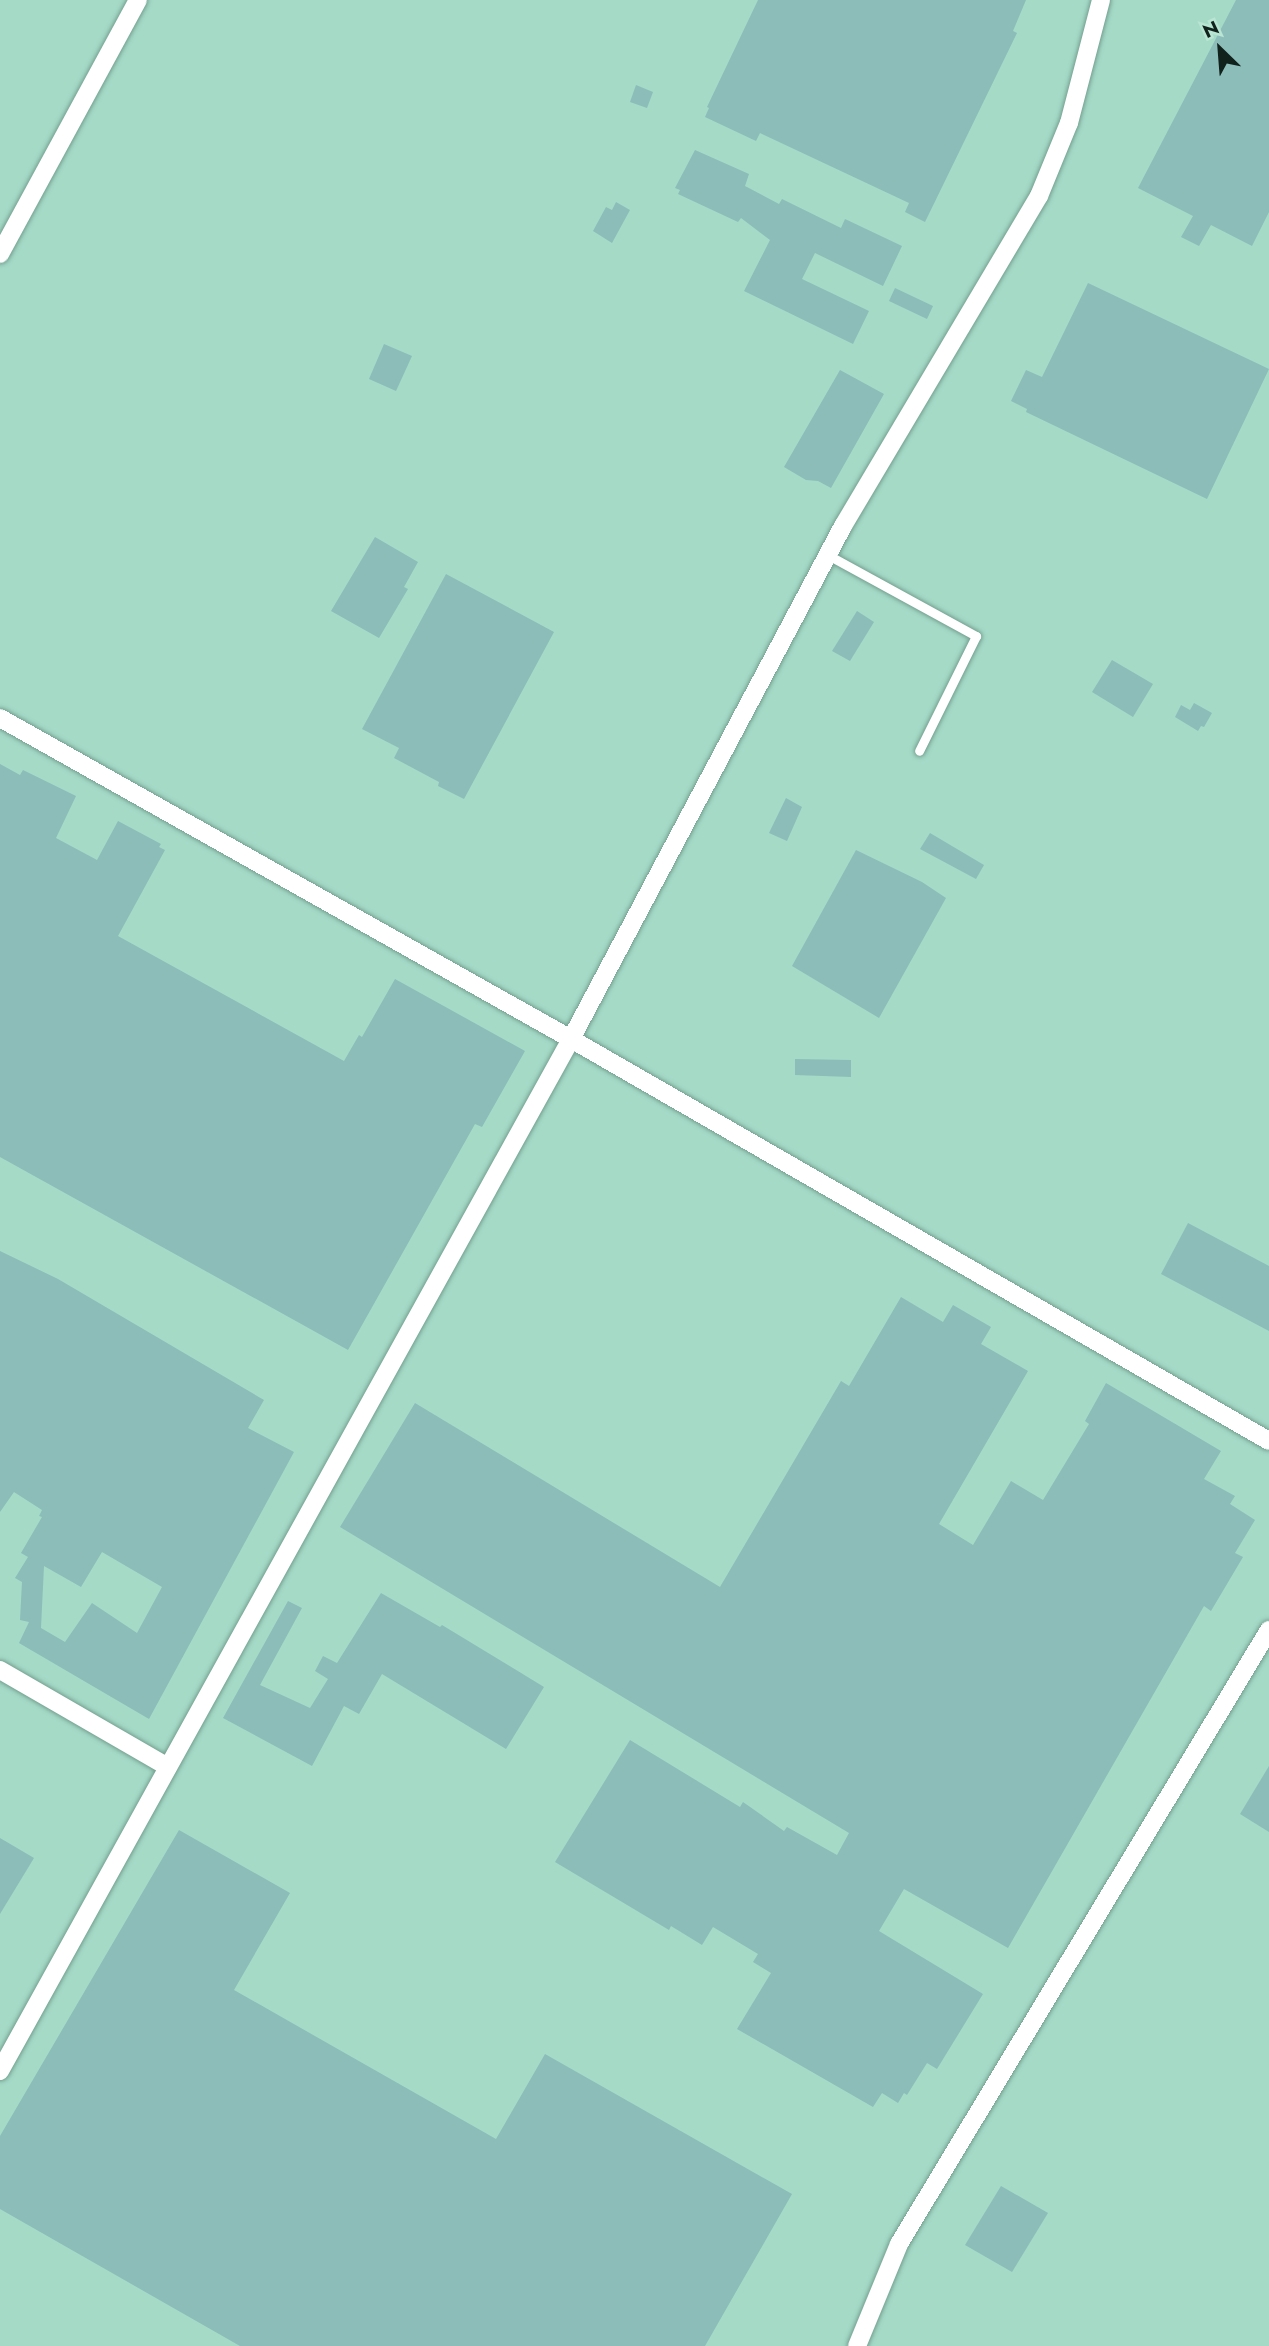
<!DOCTYPE html>
<html>
<head>
<meta charset="utf-8">
<style>
  body { margin:0 }
  #map { position:relative; width:1269px; height:2346px; overflow:hidden; background:#b8e5d4; font-family:Jost,sans-serif }
  div>[style] { position:absolute }
  [style*='--x'] { left:calc(var(--x)*1px); top:calc(var(--y)*1px); width:calc(var(--w)*1px); rotate:calc(var(--a)*1deg) }
  .built>* { inset:0; background:#a5dac7 }
  .building>* { inset:0; background:#8cbdb9 }
  .roads { filter:drop-shadow(0 0 2px #749f90) drop-shadow(0 0 2px #749f90) }
  .service>* { height:9px; margin:-4.5px; padding:0 4.5px; transform-origin:4.5px; border-radius:4.5px; background:#fff }
  .minor>* { height:18px; margin:-9px; padding:0 9px; transform-origin:9px; border-radius:9px; background:#fff }
  span { translate:-50% -50%; white-space:nowrap; text-align:center; line-height:1.15; -webkit-text-stroke:7px #b8e5d4; paint-order:stroke }
  .north { position:absolute; left:1185px; top:14px; width:70px; height:70px; -webkit-text-stroke:5px #b8e5d4; paint-order:stroke; rotate:335deg; font-size:19px; font-weight:700; line-height:28px; text-align:center; color:#11221d }
  .north::after { content:''; display:block; margin:auto; width:24px; height:32px; background:#11221d; clip-path:polygon(50% 0,100% 100%,50% 72%,0 100%) }
</style>
</head>
<body>
<div id="map">
  <div class="built">
    <i style="clip-path:polygon(0 0,1269px 0,1269px 2346px,0 2346px)"></i>
  </div>
  <div class="building">
    <i style="clip-path:polygon(758px 0,1026px 0,1013px 31px,1017px 33px,925px 222px,905px 212px,909px 203px,760px 133px,756px 141px,705px 117px,709px 108px,707px 107px)"></i>
    <i style="clip-path:polygon(1236px 0,1269px 0,1269px 212px,1252px 246px,1211px 225px,1199px 246px,1181px 237px,1193px 216px,1138px 188px)"></i>
    <i style="clip-path:polygon(636px 85px,653px 92px,647px 108px,630px 102px)"></i>
    <i style="clip-path:polygon(695px 150px,749px 174px,745px 186px,779px 204px,782px 199px,841px 228px,845px 219px,902px 246px,883px 286px,815px 253px,802px 279px,869px 311px,853px 344px,744px 291px,770px 240px,741px 218px,738px 222px,678px 194px,680px 190px,675px 188px)"></i>
    <i style="clip-path:polygon(616px 202px,630px 210px,612px 243px,593px 231px,606px 207px,612px 210px)"></i>
    <i style="clip-path:polygon(1088px 283px,1269px 369px,1207px 499px,1026px 412px,1027px 409px,1011px 401px,1026px 370px,1042px 377px)"></i>
    <i style="clip-path:polygon(895px 288px,933px 306px,927px 319px,889px 301px)"></i>
    <i style="clip-path:polygon(384px 344px,412px 356px,396px 391px,369px 379px)"></i>
    <i style="clip-path:polygon(840px 370px,884px 394px,831px 488px,818px 481px,806px 480px,784px 467px)"></i>
    <i style="clip-path:polygon(375px 537px,418px 562px,404px 587px,408px 589px,379px 638px,331px 611px)"></i>
    <i style="clip-path:polygon(446px 574px,554px 632px,464px 799px,438px 786px,439px 782px,394px 758px,399px 748px,362px 729px)"></i>
    <i style="clip-path:polygon(857px 611px,874px 622px,850px 661px,832px 651px)"></i>
    <i style="clip-path:polygon(1112px 660px,1153px 684px,1133px 717px,1092px 692px)"></i>
    <i style="clip-path:polygon(1194px 703px,1212px 713px,1204px 727px,1201px 726px,1198px 731px,1175px 717px,1181px 705px,1190px 710px)"></i>
    <i style="clip-path:polygon(0 764px,20px 775px,23px 770px,76px 796px,56px 838px,97px 860px,118px 821px,161px 844px,159px 847px,165px 850px,118px 936px,344px 1061px,359px 1035px,362px 1037px,395px 979px,525px 1051px,482px 1127px,475px 1124px,348px 1350px,0 1157px)"></i>
    <i style="clip-path:polygon(786px 798px,802px 807px,787px 841px,769px 833px)"></i>
    <i style="clip-path:polygon(930px 833px,984px 865px,976px 879px,920px 849px)"></i>
    <i style="clip-path:polygon(856px 850px,922px 882px,946px 898px,879px 1018px,792px 966px)"></i>
    <i style="clip-path:polygon(795px 1059px,851px 1060px,851px 1077px,795px 1075px)"></i>
    <i style="clip-path:polygon(1188px 1223px,1269px 1266px,1269px 1331px,1161px 1274px)"></i>
    <i style="clip-path:polygon(evenodd,0 1251px,58px 1279px,264px 1400px,248px 1428px,294px 1452px,149px 1719px,19px 1643px,29px 1622px,20px 1620px,22px 1582px,15px 1578px,28px 1557px,21px 1553px,42px 1517px,39px 1516px,42px 1510px,14px 1492px,0 1512px,0 1251px,102px 1552px,162px 1587px,137px 1633px,92px 1603px,65px 1642px,41px 1628px,44px 1566px,81px 1587px,102px 1552px)"></i>
    <i style="clip-path:polygon(901px 1297px,943px 1322px,953px 1305px,991px 1327px,981px 1344px,1028px 1371px,939px 1524px,973px 1545px,1011px 1481px,1043px 1500px,1089px 1424px,1085px 1421px,1106px 1383px,1221px 1451px,1204px 1479px,1235px 1496px,1230px 1504px,1255px 1520px,1235px 1553px,1243px 1557px,1211px 1611px,1204px 1606px,1008px 1948px,904px 1889px,879px 1931px,983px 1994px,937px 2069px,927px 2063px,907px 2095px,904px 2093px,898px 2103px,882px 2093px,873px 2107px,737px 2029px,771px 1973px,753px 1962px,758px 1954px,713px 1927px,702px 1945px,671px 1926px,669px 1930px,555px 1862px,630px 1740px,740px 1807px,743px 1802px,784px 1831px,787px 1827px,837px 1855px,849px 1833px,340px 1527px,415px 1403px,720px 1587px,841px 1381px,849px 1386px)"></i>
    <i style="clip-path:polygon(381px 1593px,440px 1627px,442px 1625px,544px 1687px,506px 1749px,382px 1674px,359px 1714px,344px 1706px,312px 1766px,223px 1718px,288px 1601px,302px 1608px,260px 1685px,310px 1708px,328px 1679px,315px 1671px,323px 1656px,337px 1663px)"></i>
    <i style="clip-path:polygon(1269px 1766px,1269px 1832px,1240px 1814px)"></i>
    <i style="clip-path:polygon(179px 1830px,290px 1893px,234px 1990px,496px 2139px,545px 2054px,792px 2194px,705px 2346px,240px 2346px,0 2209px,0 2136px)"></i>
    <i style="clip-path:polygon(0 1838px,34px 1858px,0 1914px)"></i>
    <i style="clip-path:polygon(1001px 2186px,1048px 2213px,1012px 2272px,965px 2245px)"></i>
  </div>
  <div class="roads">
    <div class="service">
      <i style="--x:828;--y:555;--w:169;--a:28.7"></i>
      <i style="--x:976;--y:636;--w:128;--a:116.4"></i>
    </div>
    <div class="minor">
      <i style="--x:0;--y:254;--w:289;--a:-61.5"></i>
      <i style="--x:0;--y:718;--w:655;--a:29.34"></i>
      <i style="--x:571;--y:1039;--w:805;--a:29.94"></i>
      <i style="--x:0;--y:1670;--w:194;--a:30"></i>
      <i style="--x:0;--y:2071;--w:1179;--a:-61.04"></i>
      <i style="--x:571;--y:1039;--w:581;--a:-62.07"></i>
      <i style="--x:843;--y:526;--w:384;--a:-59.3"></i>
      <i style="--x:1039;--y:196;--w:79;--a:-67.7"></i>
      <i style="--x:1069;--y:123;--w:127;--a:-75.4"></i>
      <i style="--x:857;--y:2346;--w:110;--a:-67.6"></i>
      <i style="--x:899;--y:2244;--w:717;--a:-58.93"></i>
    </div>
  </div>
  <div class="north">N</div>
</div>
</body>
</html>
